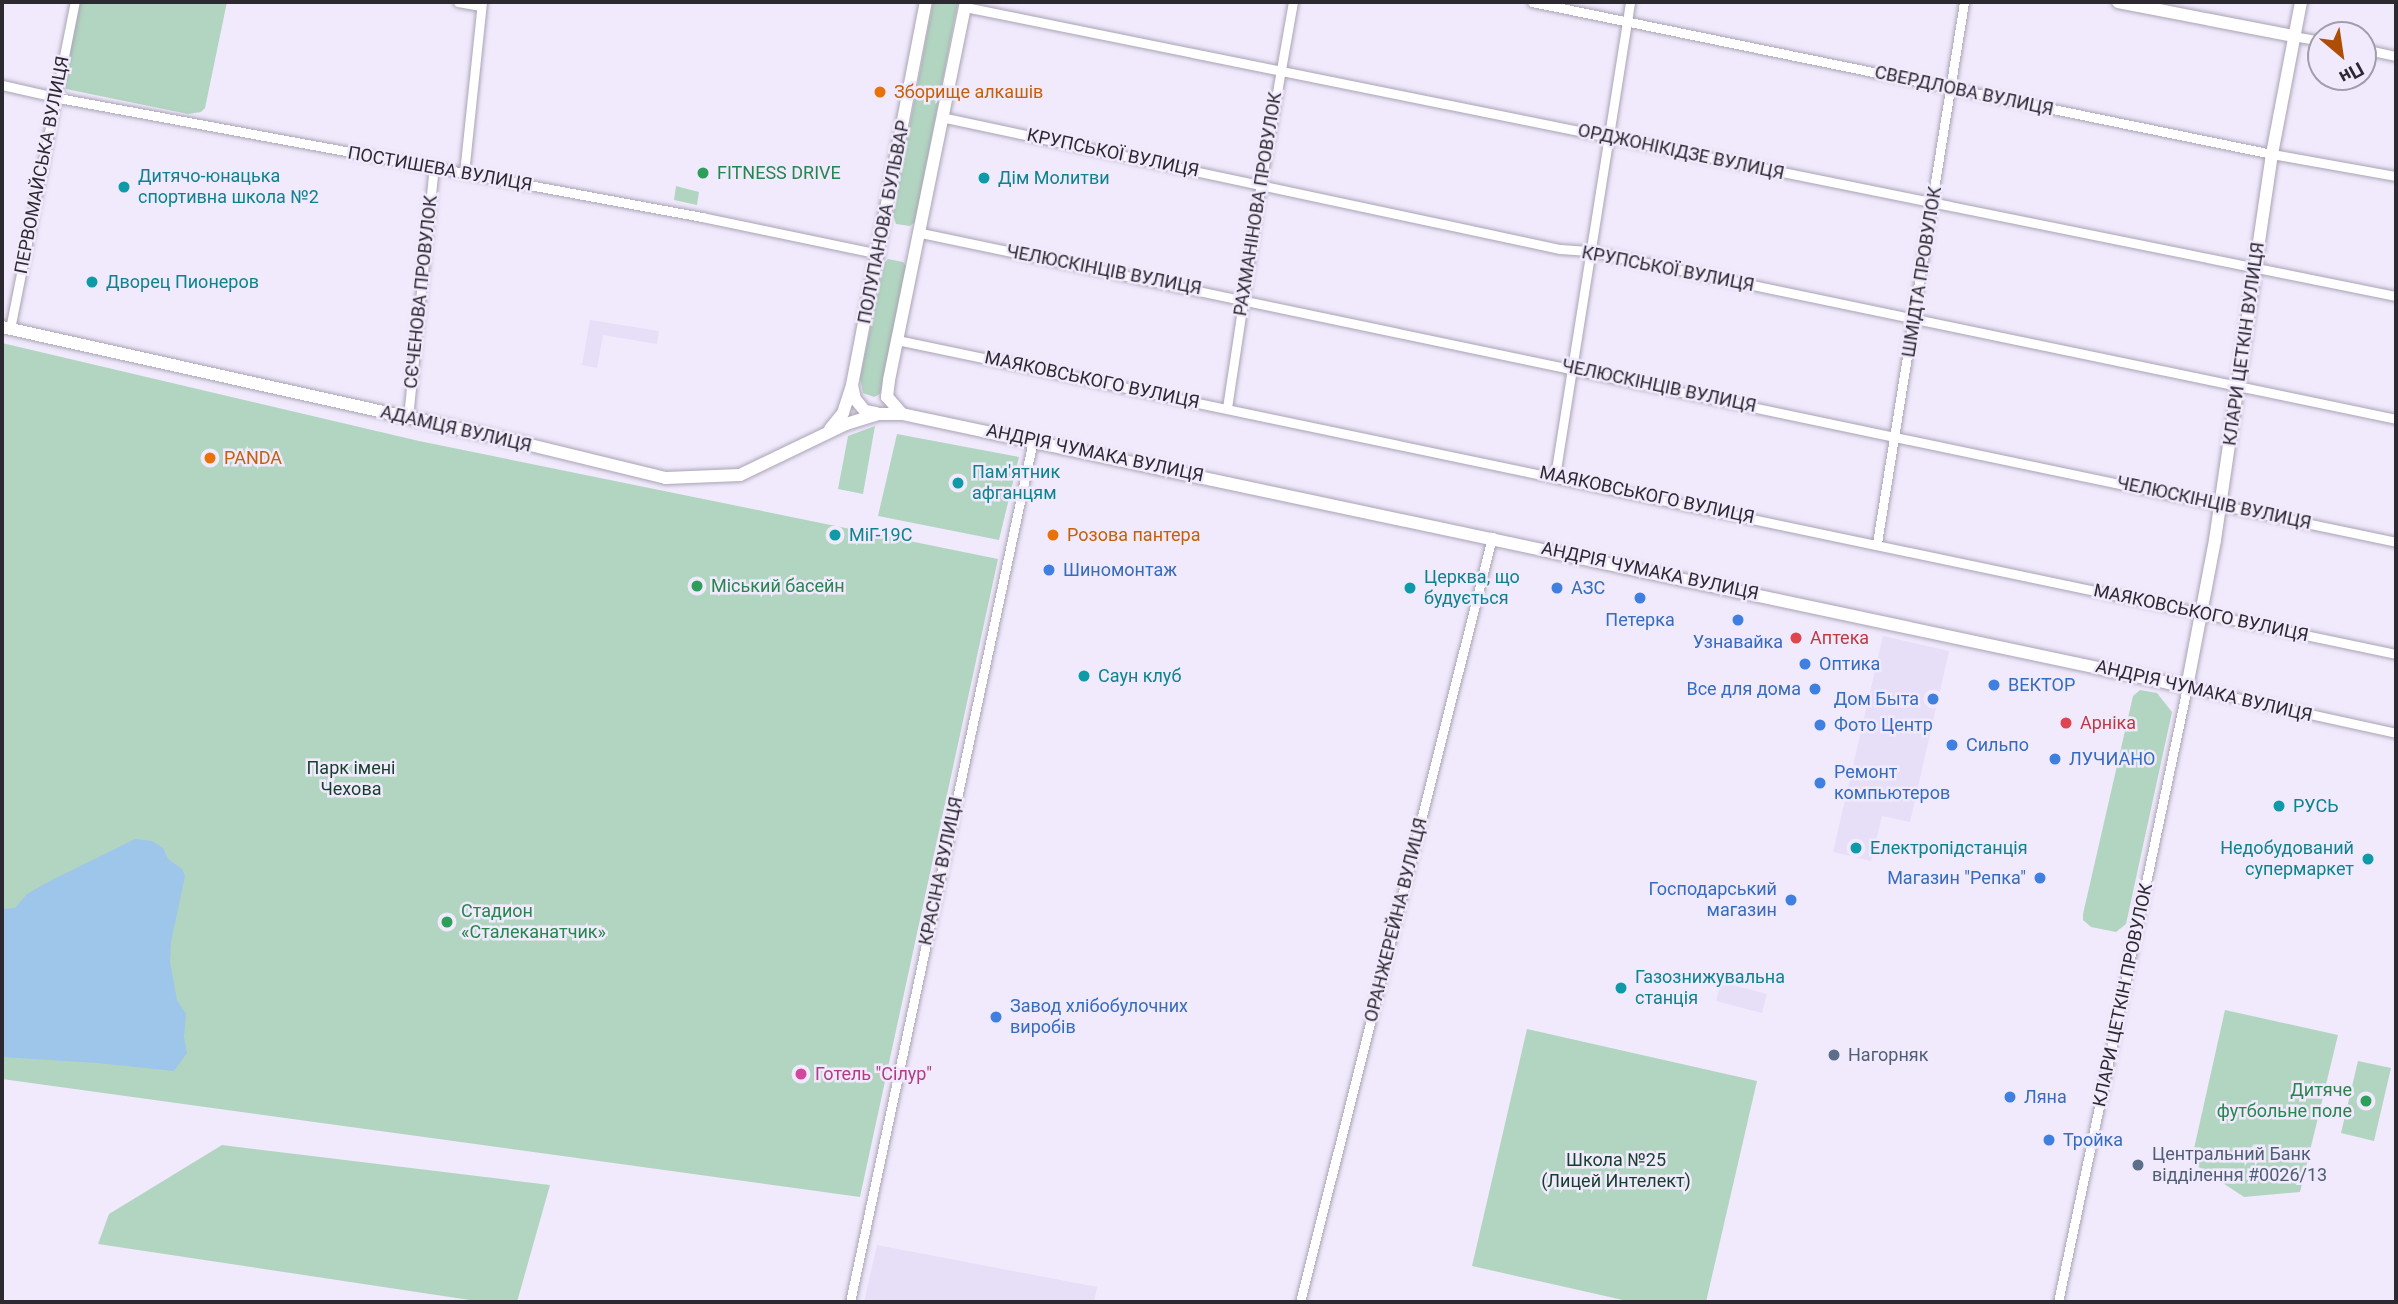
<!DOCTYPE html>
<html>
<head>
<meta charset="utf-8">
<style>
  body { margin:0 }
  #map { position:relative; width:2398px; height:1304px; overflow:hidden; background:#f1eafd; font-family:Roboto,sans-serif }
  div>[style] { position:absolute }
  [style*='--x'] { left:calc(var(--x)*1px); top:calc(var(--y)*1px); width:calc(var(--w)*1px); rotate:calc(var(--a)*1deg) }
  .built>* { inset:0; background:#e7def7 }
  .green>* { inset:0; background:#b2d5c1 }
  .water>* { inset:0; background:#9ec5ea }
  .roads { filter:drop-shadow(0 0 2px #a9a3b4) drop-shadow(0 0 2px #a9a3b4) }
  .street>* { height:9px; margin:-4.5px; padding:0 4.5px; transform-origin:4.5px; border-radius:4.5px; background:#fff }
  .secondary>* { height:12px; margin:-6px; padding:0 6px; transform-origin:6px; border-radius:6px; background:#fff }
  .dots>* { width:19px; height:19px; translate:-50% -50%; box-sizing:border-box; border:4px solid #f1eafd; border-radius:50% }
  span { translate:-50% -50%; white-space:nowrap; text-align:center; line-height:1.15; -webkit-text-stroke:5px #f1eafd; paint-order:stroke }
  .street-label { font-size:18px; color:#2c2930 }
  .food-label { font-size:18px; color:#c56008 }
  .left { translate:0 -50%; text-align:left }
  .leisure-label { font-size:18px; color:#27864d }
  .right { translate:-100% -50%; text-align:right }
  .culture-label { font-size:18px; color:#0d838f }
  .shop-label { font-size:18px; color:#366cbe }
  .health-label { font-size:18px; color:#be3a42 }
  .park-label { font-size:18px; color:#153f2b }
  .service-label { font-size:18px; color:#4e5e75 }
  .hotel-label { font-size:18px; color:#b23c85 }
  .frame { position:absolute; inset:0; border:4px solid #2c2930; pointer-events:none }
  .north { position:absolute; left:2307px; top:21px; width:70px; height:70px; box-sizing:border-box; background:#f1eafd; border:2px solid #a29dab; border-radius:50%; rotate:151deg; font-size:19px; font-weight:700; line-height:28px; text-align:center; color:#2c2930 }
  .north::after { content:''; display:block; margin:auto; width:24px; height:32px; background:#ae4e06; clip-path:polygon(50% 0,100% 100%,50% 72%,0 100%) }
</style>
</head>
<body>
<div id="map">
  <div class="built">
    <i style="clip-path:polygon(590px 320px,659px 331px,657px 344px,603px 335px,597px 368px,582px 365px)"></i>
    <i style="clip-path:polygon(1883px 636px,1949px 651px,1910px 822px,1882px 816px,1871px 861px,1833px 852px)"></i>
    <i style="clip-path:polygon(1721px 982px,1767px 994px,1762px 1013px,1716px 1001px)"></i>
    <i style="clip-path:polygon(877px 1245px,1097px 1287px,1094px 1302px,864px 1302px)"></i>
  </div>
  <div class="green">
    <i style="clip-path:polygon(78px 2px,227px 2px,205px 108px,201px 112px,188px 114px,66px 89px,64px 83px)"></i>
    <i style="clip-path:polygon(933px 2px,958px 2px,915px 222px,910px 226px,896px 224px,893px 215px)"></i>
    <i style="clip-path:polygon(676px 186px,699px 192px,697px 205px,674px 200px)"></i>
    <i style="clip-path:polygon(888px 259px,903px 262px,906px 266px,880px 394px,874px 397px,863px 393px,860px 378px,884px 263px)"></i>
    <i style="clip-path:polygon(2px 343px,419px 441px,998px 559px,860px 1197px,2px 1079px)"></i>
    <i style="clip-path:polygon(875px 426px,863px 494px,838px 489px,848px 436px)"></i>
    <i style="clip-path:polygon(897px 434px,1019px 457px,999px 540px,878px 516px)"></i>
    <i style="clip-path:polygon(2140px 690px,2157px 693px,2172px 712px,2126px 924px,2116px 932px,2091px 927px,2083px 920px,2083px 914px,2133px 696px)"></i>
    <i style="clip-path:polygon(2225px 1010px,2338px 1035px,2300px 1192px,2244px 1197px,2191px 1162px)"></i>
    <i style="clip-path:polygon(1527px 1029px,1757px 1081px,1706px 1302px,1632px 1302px,1472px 1266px)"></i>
    <i style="clip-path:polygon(2358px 1061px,2391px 1068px,2374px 1141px,2341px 1133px)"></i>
    <i style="clip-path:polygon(222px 1145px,550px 1185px,517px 1302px,483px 1302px,98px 1244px,109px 1214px)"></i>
  </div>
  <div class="water">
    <i style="clip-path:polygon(135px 839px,152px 841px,163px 848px,168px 859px,182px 869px,185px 876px,171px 942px,170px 962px,177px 1000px,186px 1014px,184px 1037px,187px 1053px,174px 1071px,98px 1063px,2px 1057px,2px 909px,15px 908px,27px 894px,46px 883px)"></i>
  </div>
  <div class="roads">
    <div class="street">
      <i style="--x:458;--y:2;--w:23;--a:10"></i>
      <i style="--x:1532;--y:2;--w:755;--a:11.61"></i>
      <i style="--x:2272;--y:154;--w:126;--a:10.1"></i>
      <i style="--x:965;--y:7;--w:1460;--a:11.42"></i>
      <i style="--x:2293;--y:36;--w:28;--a:10"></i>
      <i style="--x:2363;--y:49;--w:34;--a:12"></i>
      <i style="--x:2;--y:85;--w:64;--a:12.7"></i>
      <i style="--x:64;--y:99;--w:649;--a:10.48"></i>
      <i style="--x:702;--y:217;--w:181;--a:11.8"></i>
      <i style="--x:941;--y:117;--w:633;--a:12.04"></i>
      <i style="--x:1560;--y:249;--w:29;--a:4"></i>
      <i style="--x:1589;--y:251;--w:824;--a:11.76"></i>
      <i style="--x:464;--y:173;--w:172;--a:-84"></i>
      <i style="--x:921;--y:233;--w:1507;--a:11.83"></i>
      <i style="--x:10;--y:329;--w:333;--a:-78.8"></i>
      <i style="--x:897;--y:340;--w:1532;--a:11.83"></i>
      <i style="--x:1227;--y:408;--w:228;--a:-81.4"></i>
      <i style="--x:1261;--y:183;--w:184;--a:-80"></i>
      <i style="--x:408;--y:417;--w:251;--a:-84.1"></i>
      <i style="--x:1555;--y:476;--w:480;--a:-81"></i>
      <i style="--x:1877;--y:543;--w:548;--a:-80.86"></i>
      <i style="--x:850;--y:1302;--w:881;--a:-78.01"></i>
      <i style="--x:1300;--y:1302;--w:789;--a:-75.91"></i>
      <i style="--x:2058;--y:1302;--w:628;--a:-78.15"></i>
      <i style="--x:2187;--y:687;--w:214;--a:12.4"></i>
    </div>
    <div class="secondary">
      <i style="--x:2118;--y:2;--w:178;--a:11"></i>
      <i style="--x:2;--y:327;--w:529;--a:12.56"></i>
      <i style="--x:518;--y:442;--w:152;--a:13.7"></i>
      <i style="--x:666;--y:478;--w:74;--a:-2.3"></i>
      <i style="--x:740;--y:475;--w:118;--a:-25.7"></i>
      <i style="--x:846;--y:424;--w:34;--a:-17"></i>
      <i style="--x:879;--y:414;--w:23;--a:0"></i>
      <i style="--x:902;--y:414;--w:1314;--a:11.99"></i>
      <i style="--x:2187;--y:687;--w:150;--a:-79.2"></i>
      <i style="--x:2215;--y:540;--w:390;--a:-81.6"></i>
      <i style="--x:2272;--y:154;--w:155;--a:-79.2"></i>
      <i style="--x:852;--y:385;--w:14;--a:78"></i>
      <i style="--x:855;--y:399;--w:16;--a:50"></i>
      <i style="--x:865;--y:411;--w:11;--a:10"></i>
      <i style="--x:902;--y:414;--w:23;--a:-131"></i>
      <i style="--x:887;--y:397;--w:17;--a:-83"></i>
      <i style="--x:889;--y:380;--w:386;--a:-78.5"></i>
      <i style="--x:830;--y:429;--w:21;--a:-51"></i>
      <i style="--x:843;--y:413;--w:29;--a:-72"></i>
      <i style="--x:852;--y:385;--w:390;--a:-79.1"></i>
    </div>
  </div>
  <div class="dots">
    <i style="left:880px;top:92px;background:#e8710a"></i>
    <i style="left:703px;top:173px;background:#2e9e5b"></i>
    <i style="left:984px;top:178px;background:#0f9aa8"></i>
    <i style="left:124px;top:187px;background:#0f9aa8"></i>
    <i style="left:92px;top:282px;background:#0f9aa8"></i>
    <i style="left:210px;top:458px;background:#e8710a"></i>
    <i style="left:958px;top:483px;background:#0f9aa8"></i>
    <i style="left:835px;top:535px;background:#0f9aa8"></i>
    <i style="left:1053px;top:535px;background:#e8710a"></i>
    <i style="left:1049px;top:570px;background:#3f7fe0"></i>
    <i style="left:697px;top:586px;background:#2e9e5b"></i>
    <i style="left:1410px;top:588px;background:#0f9aa8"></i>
    <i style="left:1557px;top:588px;background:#3f7fe0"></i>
    <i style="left:1640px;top:598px;background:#3f7fe0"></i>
    <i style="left:1738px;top:620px;background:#3f7fe0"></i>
    <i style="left:1796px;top:638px;background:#e0444e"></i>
    <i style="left:1805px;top:664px;background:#3f7fe0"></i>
    <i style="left:1084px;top:676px;background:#0f9aa8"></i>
    <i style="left:1994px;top:685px;background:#3f7fe0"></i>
    <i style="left:1815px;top:689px;background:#3f7fe0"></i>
    <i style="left:1933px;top:699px;background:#3f7fe0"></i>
    <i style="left:2066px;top:723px;background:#e0444e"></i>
    <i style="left:1820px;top:725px;background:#3f7fe0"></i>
    <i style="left:1952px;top:745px;background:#3f7fe0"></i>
    <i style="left:2055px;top:759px;background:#3f7fe0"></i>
    <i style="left:1820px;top:783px;background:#3f7fe0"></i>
    <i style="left:2279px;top:806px;background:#0f9aa8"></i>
    <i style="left:1856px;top:848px;background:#0f9aa8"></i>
    <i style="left:2368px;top:859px;background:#0f9aa8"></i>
    <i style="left:2040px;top:878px;background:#3f7fe0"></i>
    <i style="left:1791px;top:900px;background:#3f7fe0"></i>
    <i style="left:447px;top:922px;background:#2e9e5b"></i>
    <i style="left:1621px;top:988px;background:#0f9aa8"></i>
    <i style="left:996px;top:1017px;background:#3f7fe0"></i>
    <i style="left:1834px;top:1055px;background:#5c6f8a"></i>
    <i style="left:801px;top:1074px;background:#d1479c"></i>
    <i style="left:2010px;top:1097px;background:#3f7fe0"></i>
    <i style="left:2366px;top:1101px;background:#2e9e5b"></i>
    <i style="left:2049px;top:1140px;background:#3f7fe0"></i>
    <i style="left:2138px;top:1165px;background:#5c6f8a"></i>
  </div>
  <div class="street-label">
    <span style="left:1964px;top:91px;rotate:12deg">СВЕРДЛОВА ВУЛИЦЯ</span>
    <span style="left:1681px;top:152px;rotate:12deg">ОРДЖОНІКІДЗЕ ВУЛИЦЯ</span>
    <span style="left:1113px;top:153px;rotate:12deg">КРУПСЬКОЇ ВУЛИЦЯ</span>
    <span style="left:42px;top:165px;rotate:-79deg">ПЕРВОМАЙСЬКА ВУЛИЦЯ</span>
    <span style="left:440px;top:169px;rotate:10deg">ПОСТИШЕВА ВУЛИЦЯ</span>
    <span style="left:1258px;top:204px;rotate:-81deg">РАХМАНІНОВА ПРОВУЛОК</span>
    <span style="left:884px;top:222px;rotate:-79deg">ПОЛУПАНОВА БУЛЬВАР</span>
    <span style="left:1668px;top:269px;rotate:11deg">КРУПСЬКОЇ ВУЛИЦЯ</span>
    <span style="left:1104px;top:270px;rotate:11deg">ЧЕЛЮСКІНЦІВ ВУЛИЦЯ</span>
    <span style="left:1922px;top:272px;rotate:-81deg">ШМІДТА ПРОВУЛОК</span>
    <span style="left:421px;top:292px;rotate:-84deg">СЄЧЕНОВА ПРОВУЛОК</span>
    <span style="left:2244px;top:344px;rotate:-82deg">КЛАРИ ЦЕТКІН ВУЛИЦЯ</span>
    <span style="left:1092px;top:380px;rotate:12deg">МАЯКОВСЬКОГО ВУЛИЦЯ</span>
    <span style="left:1659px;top:386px;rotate:12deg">ЧЕЛЮСКІНЦІВ ВУЛИЦЯ</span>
    <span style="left:456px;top:429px;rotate:13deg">АДАМЦЯ ВУЛИЦЯ</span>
    <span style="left:1095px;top:453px;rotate:12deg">АНДРІЯ ЧУМАКА ВУЛИЦЯ</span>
    <span style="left:1647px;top:495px;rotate:12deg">МАЯКОВСЬКОГО ВУЛИЦЯ</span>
    <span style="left:2214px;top:503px;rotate:12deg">ЧЕЛЮСКІНЦІВ ВУЛИЦЯ</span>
    <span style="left:1650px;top:571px;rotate:12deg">АНДРІЯ ЧУМАКА ВУЛИЦЯ</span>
    <span style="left:2201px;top:613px;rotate:12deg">МАЯКОВСЬКОГО ВУЛИЦЯ</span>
    <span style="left:2204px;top:691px;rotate:13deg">АНДРІЯ ЧУМАКА ВУЛИЦЯ</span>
    <span style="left:941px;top:871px;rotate:-78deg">КРАСІНА ВУЛИЦЯ</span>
    <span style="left:1396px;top:920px;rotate:-76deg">ОРАНЖЕРЕЙНА ВУЛИЦЯ</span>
    <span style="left:2123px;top:995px;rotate:-78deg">КЛАРИ ЦЕТКІН ПРОВУЛОК</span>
  </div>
  <div class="food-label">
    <span class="left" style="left:894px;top:92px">Зборище алкашів</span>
    <span class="left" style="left:224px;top:458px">PANDA</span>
    <span class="left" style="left:1067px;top:535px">Розова пантера</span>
  </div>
  <div class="leisure-label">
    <span class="left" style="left:717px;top:173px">FITNESS DRIVE</span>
    <span class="left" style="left:711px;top:586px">Міський басейн</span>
    <span class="left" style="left:461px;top:922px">Стадион<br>«Сталеканатчик»</span>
    <span class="right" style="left:2352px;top:1101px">Дитяче<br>футбольне поле</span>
  </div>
  <div class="culture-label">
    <span class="left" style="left:138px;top:187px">Дитячо-юнацька<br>спортивна школа №2</span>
    <span class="left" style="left:998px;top:178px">Дім Молитви</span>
    <span class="left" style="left:106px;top:282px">Дворец Пионеров</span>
    <span class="left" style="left:972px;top:483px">Пам'ятник<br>афганцям</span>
    <span class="left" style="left:849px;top:535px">МіГ-19С</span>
    <span class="left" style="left:1424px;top:588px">Церква, що<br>будується</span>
    <span class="left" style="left:1098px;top:676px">Саун клуб</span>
    <span class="left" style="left:2293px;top:806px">РУСЬ</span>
    <span class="left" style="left:1870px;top:848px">Електропідстанція</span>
    <span class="right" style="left:2354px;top:859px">Недобудований<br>супермаркет</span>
    <span class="left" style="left:1635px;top:988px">Газознижувальна<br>станція</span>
  </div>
  <div class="shop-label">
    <span class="left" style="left:1063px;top:570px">Шиномонтаж</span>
    <span class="left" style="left:1571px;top:588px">АЗС</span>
    <span style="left:1640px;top:620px">Петерка</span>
    <span style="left:1738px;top:642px">Узнавайка</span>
    <span class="left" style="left:1819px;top:664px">Оптика</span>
    <span class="left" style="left:2008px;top:685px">ВЕКТОР</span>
    <span class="right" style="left:1801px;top:689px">Все для дома</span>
    <span class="right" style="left:1919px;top:699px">Дом Быта</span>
    <span class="left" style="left:1834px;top:725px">Фото Центр</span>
    <span class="left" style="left:1966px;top:745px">Сильпо</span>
    <span class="left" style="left:2069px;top:759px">ЛУЧИАНО</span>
    <span class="left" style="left:1834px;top:783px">Ремонт<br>компьютеров</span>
    <span class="right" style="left:2026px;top:878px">Магазин "Репка"</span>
    <span class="right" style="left:1777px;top:900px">Господарський<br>магазин</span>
    <span class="left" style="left:1010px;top:1017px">Завод хлібобулочних<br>виробів</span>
    <span class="left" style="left:2024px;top:1097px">Ляна</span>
    <span class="left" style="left:2063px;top:1140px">Тройка</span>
  </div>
  <div class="health-label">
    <span class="left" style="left:1810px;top:638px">Аптека</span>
    <span class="left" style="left:2080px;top:723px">Арніка</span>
  </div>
  <div class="park-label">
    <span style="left:351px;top:779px">Парк імені<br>Чехова</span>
    <span style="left:1616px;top:1171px">Школа №25<br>(Лицей Интелект)</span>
  </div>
  <div class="service-label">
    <span class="left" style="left:1848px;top:1055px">Нагорняк</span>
    <span class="left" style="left:2152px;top:1165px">Центральний Банк<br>відділення #0026/13</span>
  </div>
  <div class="hotel-label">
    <span class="left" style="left:815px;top:1074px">Готель "Сілур"</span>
  </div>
  <div class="frame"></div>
  <div class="north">Пн</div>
</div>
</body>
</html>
